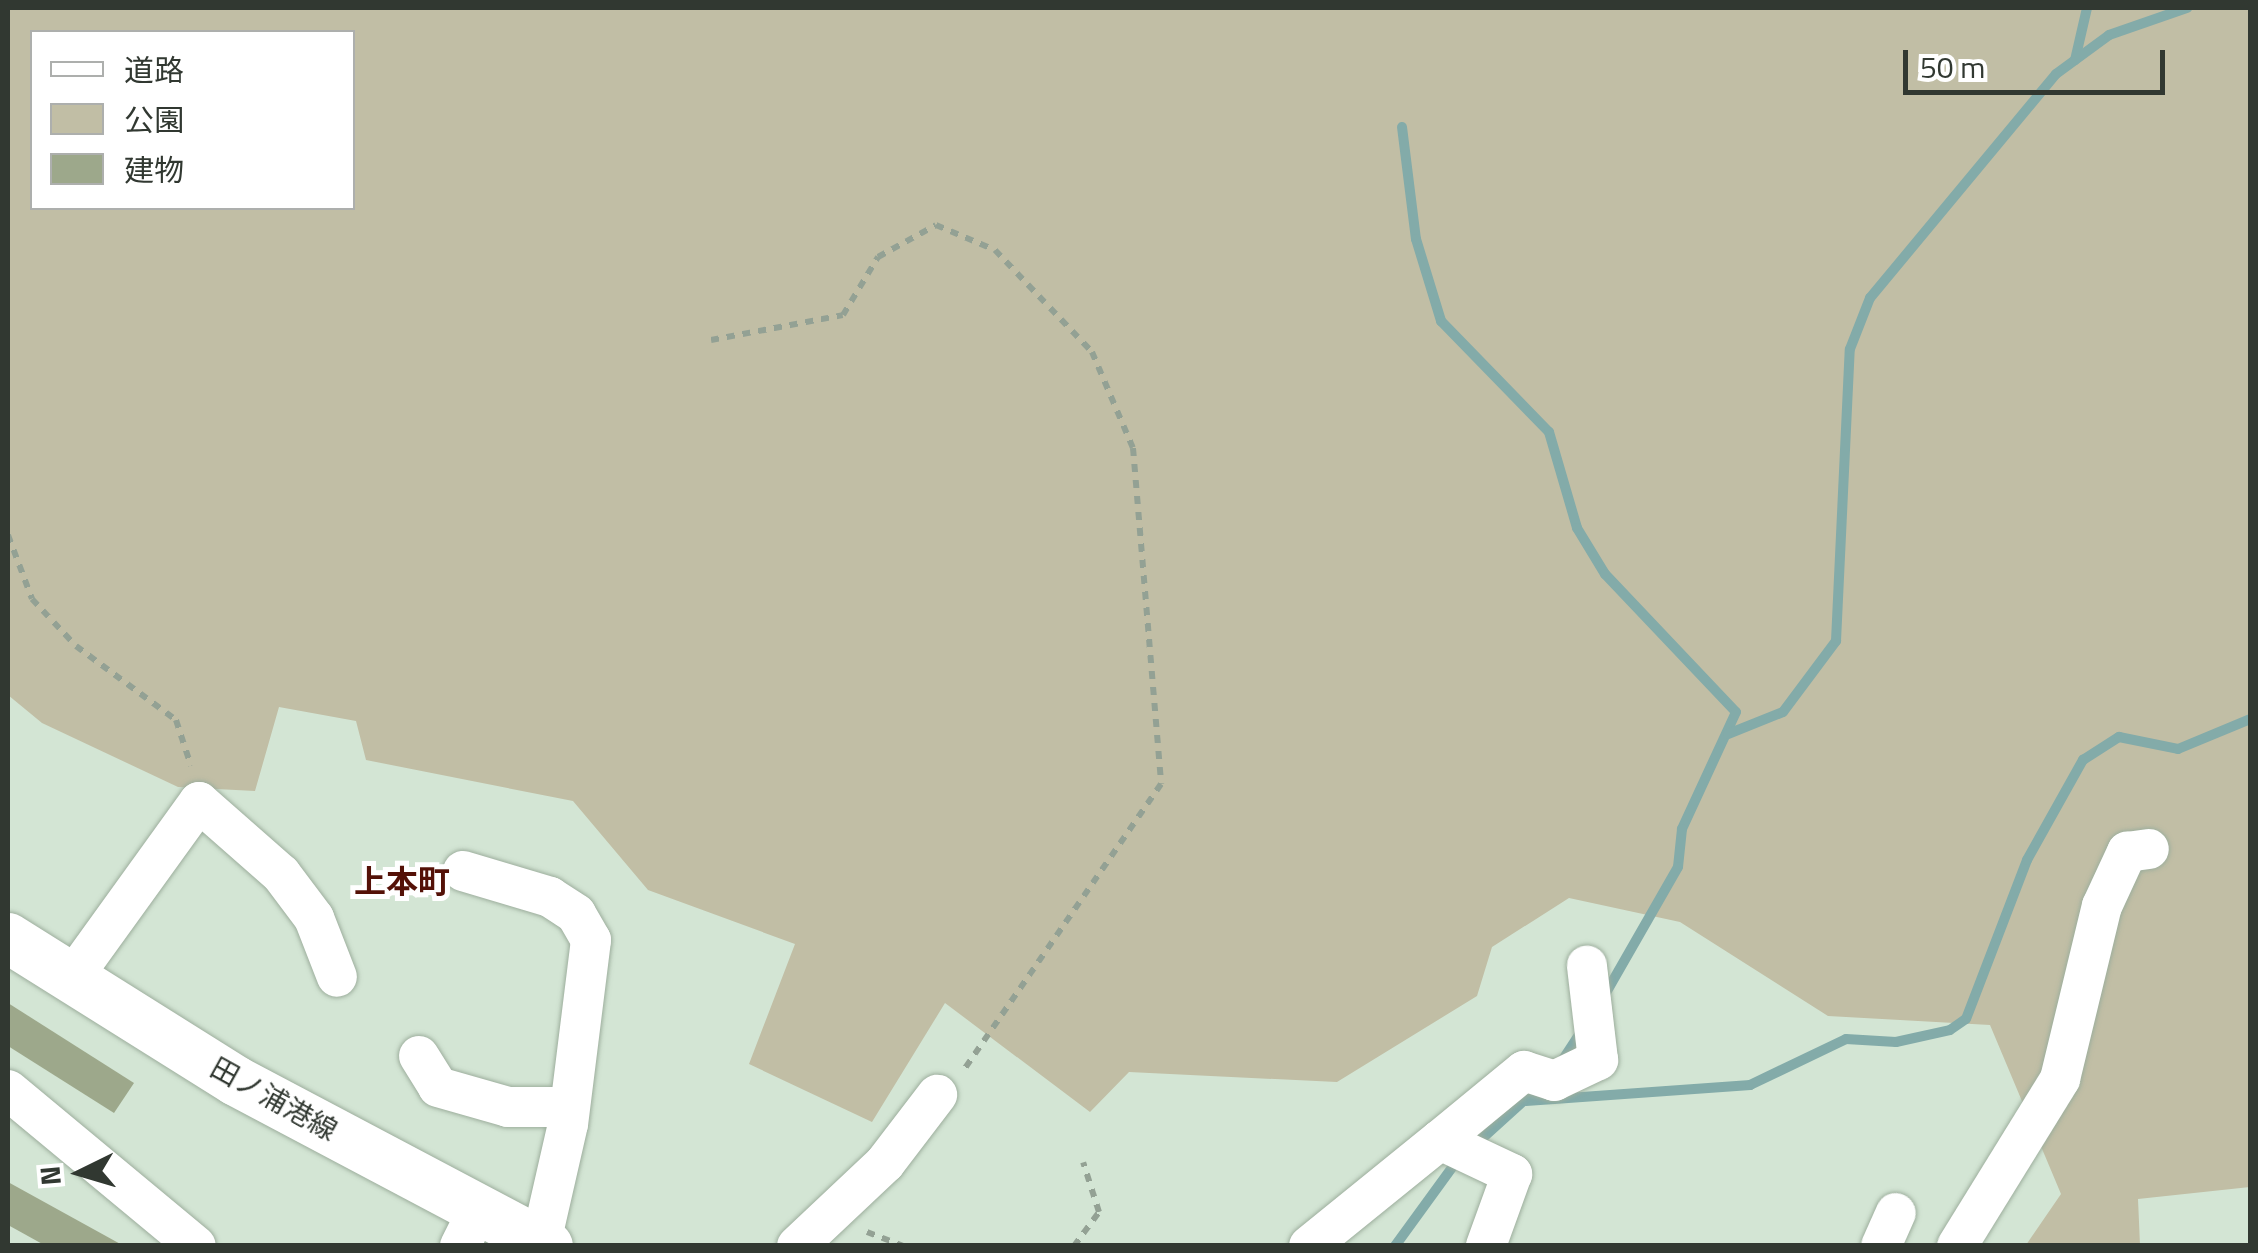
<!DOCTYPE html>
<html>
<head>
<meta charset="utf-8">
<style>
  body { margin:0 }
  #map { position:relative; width:2258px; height:1253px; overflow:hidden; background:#d3e5d4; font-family:"Titillium Web","Noto Sans JP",sans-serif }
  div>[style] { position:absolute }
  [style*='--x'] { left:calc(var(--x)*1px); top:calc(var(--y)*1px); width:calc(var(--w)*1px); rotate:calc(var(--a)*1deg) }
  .green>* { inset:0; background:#c1bea5 }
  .stream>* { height:10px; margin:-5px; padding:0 5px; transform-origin:5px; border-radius:5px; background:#83aba9 }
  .building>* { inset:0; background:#9da88b }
  .path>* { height:6px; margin-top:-3px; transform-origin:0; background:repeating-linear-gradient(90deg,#93a194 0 8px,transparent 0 16px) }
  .roads { filter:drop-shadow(0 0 2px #9dae9d) drop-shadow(0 0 2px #9dae9d) }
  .minor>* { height:40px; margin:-20px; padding:0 20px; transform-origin:20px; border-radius:20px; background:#fff }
  .major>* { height:50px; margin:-25px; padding:0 25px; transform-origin:25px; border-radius:25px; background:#fff }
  span { translate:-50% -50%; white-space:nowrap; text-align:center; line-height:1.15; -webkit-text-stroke:10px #fff; paint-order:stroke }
  .street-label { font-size:28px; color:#313831 }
  .quarter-label { font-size:32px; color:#541107; font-weight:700 }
  .frame { position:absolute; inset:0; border:10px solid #313831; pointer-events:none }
  .legend { position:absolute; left:30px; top:30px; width:325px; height:180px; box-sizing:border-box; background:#fff; border:2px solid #adafad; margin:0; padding:12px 18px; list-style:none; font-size:30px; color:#313831 }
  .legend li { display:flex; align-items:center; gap:20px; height:50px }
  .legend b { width:50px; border:2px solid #adafad }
  .north { position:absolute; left:30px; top:1123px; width:100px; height:100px; -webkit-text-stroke:8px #fff; paint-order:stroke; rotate:265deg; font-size:28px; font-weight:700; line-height:40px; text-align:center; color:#313831 }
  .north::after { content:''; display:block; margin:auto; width:35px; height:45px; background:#313831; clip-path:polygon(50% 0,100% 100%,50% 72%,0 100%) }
  .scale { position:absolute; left:1903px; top:50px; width:262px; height:45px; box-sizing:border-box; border:5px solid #313831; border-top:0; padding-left:12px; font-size:30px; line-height:35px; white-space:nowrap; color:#313831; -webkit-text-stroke:8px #fff; paint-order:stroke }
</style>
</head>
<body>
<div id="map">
  <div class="green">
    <i style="clip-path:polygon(evenodd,8px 8px,2250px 8px,2250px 1187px,2138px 1199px,2140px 1245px,2026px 1245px,2061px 1194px,1990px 1025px,1828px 1016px,1680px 922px,1569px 898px,1492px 947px,1477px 996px,1337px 1082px,1129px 1072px,1090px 1112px,945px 1003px,872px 1122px,749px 1064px,795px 944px,648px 890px,573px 801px,366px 760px,356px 721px,279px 707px,255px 791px,178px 787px,42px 723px,8px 695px,8px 8px,32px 32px,352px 32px,352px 208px,32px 208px,32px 32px)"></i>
  </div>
  <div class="stream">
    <i style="--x:2075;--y:60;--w:53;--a:-77"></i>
    <i style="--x:1402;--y:127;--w:113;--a:82.9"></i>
    <i style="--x:1416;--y:239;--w:86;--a:73"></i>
    <i style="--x:1441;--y:321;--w:155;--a:45.8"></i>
    <i style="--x:1549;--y:432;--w:100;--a:73.7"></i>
    <i style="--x:1577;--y:528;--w:54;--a:58.7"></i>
    <i style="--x:1605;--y:574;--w:190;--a:46.5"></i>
    <i style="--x:1736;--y:712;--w:129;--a:114.8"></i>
    <i style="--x:1682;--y:829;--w:38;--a:96"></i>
    <i style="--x:1678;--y:867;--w:151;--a:119.8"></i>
    <i style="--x:1728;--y:734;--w:59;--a:-21.8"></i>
    <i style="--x:1783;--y:712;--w:89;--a:-53.3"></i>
    <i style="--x:1836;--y:641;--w:292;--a:-87.3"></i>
    <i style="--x:1850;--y:349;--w:55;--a:-68.6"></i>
    <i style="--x:1870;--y:298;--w:291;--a:-50.3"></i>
    <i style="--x:2056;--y:74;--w:66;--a:-36.3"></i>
    <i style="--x:2109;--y:35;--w:83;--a:-19.1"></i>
    <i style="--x:1562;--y:1061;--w:38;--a:-57"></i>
    <i style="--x:1526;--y:1101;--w:225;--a:-4.1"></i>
    <i style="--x:1750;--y:1085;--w:106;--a:-25.6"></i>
    <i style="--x:1846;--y:1039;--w:50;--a:3.4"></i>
    <i style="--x:1896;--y:1042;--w:55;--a:-12.5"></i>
    <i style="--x:1950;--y:1030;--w:19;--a:-35"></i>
    <i style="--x:1966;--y:1019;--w:170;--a:-69"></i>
    <i style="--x:2027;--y:860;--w:115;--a:-60.8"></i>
    <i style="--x:2083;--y:760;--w:43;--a:-32.6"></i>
    <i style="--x:2119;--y:737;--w:60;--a:11.5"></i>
    <i style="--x:2178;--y:749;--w:78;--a:-22.6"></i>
    <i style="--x:1476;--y:1144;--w:88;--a:-42.2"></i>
    <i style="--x:1395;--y:1246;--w:109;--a:-54"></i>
  </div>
  <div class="building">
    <i style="clip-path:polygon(8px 1003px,134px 1083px,114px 1113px,8px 1046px)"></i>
    <i style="clip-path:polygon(8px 1182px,124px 1246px,46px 1246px,8px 1225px)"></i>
  </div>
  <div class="path">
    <i style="--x:711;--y:340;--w:134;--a:-10.7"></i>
    <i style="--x:843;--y:315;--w:68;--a:-58.9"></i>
    <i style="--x:878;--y:257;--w:66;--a:-28.9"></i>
    <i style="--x:936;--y:225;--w:64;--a:23"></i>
    <i style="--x:995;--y:250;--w:141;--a:46.4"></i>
    <i style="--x:1092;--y:352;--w:104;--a:66.9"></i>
    <i style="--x:1133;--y:448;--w:337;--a:85.2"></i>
    <i style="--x:1161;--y:784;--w:347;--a:124.6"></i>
    <i style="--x:8;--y:535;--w:68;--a:69.4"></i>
    <i style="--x:32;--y:599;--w:64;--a:46.9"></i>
    <i style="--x:76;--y:646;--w:124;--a:36.5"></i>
    <i style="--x:176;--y:720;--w:48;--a:71.9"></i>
    <i style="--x:867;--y:1232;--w:39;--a:21"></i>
    <i style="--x:1074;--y:1246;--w:42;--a:-53.7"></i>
    <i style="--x:1099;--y:1212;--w:52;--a:-107.7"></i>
  </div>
  <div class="roads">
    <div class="minor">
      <i style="--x:463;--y:871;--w:91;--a:16.6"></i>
      <i style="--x:550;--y:897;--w:31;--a:33"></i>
      <i style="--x:576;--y:914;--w:30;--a:60"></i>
      <i style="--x:591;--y:940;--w:185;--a:97.1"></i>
      <i style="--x:568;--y:1124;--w:121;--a:102.9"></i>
      <i style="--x:72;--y:978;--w:217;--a:-54.2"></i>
      <i style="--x:199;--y:802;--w:109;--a:41.3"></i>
      <i style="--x:281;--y:874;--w:55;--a:53.1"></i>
      <i style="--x:314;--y:918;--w:63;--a:68.7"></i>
      <i style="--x:419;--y:1056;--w:36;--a:58"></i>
      <i style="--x:438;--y:1087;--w:73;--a:15.9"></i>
      <i style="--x:508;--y:1107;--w:57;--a:0"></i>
      <i style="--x:8;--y:1090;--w:244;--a:39.7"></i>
      <i style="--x:1440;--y:1140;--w:109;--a:-39.4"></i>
      <i style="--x:1524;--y:1071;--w:32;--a:18"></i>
      <i style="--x:1554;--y:1081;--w:49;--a:-25.5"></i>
      <i style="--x:1598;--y:1060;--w:95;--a:-96.7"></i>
      <i style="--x:460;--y:1246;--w:40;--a:-63.4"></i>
      <i style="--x:797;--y:1246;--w:121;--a:-43.3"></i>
      <i style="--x:885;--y:1163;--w:86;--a:-52.6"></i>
      <i style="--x:1309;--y:1246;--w:169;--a:-39"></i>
      <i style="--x:1440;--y:1140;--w:80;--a:25.3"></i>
      <i style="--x:1512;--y:1174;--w:77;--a:109.9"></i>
      <i style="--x:1881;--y:1246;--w:36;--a:-66"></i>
      <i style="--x:1957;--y:1246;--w:196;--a:-58.3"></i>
      <i style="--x:2060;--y:1079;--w:178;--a:-76.4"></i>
      <i style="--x:2102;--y:906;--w:60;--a:-65.2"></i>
      <i style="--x:2127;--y:852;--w:22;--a:-8"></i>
    </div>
    <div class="major">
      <i style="--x:8;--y:938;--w:269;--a:32.1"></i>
      <i style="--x:236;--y:1081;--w:353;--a:27.9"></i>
    </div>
  </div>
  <div class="street-label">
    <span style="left:274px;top:1099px;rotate:29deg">田ノ浦港線</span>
  </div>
  <div class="quarter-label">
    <span style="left:402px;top:881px">上本町</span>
  </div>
  <div class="frame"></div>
  <ul class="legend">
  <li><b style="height:12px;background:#fff"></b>道路</li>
  <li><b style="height:28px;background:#c1bea5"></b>公園</li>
  <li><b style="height:28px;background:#9da88b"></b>建物</li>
  </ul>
  <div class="north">N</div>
  <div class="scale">50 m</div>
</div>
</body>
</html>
